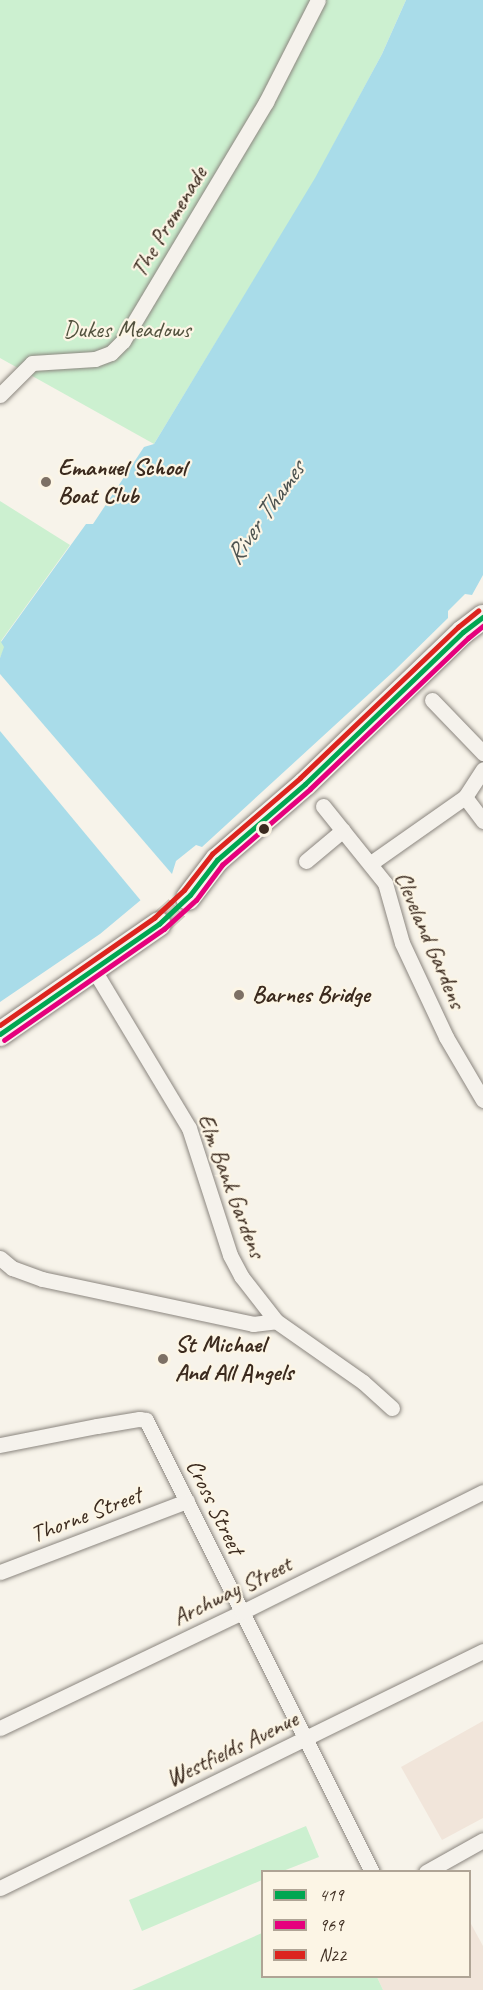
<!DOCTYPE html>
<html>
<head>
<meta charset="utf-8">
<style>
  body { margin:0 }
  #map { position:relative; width:483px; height:1990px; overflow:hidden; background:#f7f3ea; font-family:Caveat,sans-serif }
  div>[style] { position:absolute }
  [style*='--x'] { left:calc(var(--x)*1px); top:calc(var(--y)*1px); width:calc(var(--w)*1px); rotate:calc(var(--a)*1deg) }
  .built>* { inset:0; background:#f1e5da }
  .green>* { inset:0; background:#ccf0d0 }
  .water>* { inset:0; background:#a9dce9 }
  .pier>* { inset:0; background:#f7f3ea }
  .primary-tunnel>* { height:24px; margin-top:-12px; transform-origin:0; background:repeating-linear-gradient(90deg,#d1cbc1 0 24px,transparent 0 36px) }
  .roads { filter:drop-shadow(0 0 2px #8b867f) drop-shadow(0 0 2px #8b867f) }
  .street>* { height:15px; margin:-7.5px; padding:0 7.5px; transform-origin:7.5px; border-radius:7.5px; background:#f5f2ec }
  .primary>* { height:24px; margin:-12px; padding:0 12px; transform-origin:12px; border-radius:12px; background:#f5f2ec }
  .bus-1>* { height:4.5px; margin:-2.25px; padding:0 2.25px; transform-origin:2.25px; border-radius:2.25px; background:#00a651 }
  .bus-2>* { height:4.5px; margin:-2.25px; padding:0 2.25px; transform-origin:2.25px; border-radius:2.25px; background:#e5007d }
  .bus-3>* { height:4.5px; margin:-2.25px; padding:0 2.25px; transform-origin:2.25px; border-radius:2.25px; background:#dc241f }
  .dots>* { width:16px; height:16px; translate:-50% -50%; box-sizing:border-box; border:3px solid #fcf5e5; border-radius:50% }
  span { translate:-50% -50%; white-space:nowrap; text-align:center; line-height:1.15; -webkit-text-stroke:4.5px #fcf5e5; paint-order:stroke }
  .street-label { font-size:24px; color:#3b2a1e }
  .park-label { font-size:24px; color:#51513d }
  .poi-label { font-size:24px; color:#3b2a1e; font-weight:700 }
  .left { translate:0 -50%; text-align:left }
  .water-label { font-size:26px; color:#4e5451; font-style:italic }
  .legend { position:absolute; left:261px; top:1870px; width:210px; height:108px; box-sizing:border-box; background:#fcf5e5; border:2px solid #afa495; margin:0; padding:8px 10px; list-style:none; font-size:18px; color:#3b2a1e }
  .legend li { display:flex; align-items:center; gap:12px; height:30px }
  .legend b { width:30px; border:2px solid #afa495 }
</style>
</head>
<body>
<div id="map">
  <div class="built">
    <i style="clip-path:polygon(483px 1721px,483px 1818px,442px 1840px,401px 1767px)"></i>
    <i style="clip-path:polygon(470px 1922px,483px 1946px,483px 1990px,383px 1990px,377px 1977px,470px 1976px)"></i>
  </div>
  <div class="green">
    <i style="clip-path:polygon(0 0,406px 0,382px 54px,313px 183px,154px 444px,0 358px)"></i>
    <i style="clip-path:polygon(0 501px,70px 545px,1px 641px,5px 647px,0 658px)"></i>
    <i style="clip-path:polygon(306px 1826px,319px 1857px,283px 1871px,262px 1872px,262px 1880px,142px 1931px,129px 1900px)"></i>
    <i style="clip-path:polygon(262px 1933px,262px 1976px,377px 1977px,383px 1990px,132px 1990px)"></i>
  </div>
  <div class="water">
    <i style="clip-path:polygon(406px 0,483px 0,483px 575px,472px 595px,465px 594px,448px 611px,448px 618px,394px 671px,202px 847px,196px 845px,176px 861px,172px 874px,100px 934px,0 1002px,0 658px,4px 647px,1px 642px,86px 524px,93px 524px,144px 447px,154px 444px,315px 178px,382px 54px)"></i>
  </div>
  <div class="pier">
    <i style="clip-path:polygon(0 674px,172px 874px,173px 876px,142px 902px,0 731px)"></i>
  </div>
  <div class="primary-tunnel">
    <i style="--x:159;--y:924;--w:39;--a:-42"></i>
  </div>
  <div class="roads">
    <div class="street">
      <i style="--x:0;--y:395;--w:45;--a:-45"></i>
      <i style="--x:32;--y:363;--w:63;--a:-3.6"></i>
      <i style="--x:95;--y:359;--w:17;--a:-21"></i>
      <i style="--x:111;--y:353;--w:17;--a:-45"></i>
      <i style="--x:123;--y:341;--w:279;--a:-59.1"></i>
      <i style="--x:266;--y:102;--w:114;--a:-63"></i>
      <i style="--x:432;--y:700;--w:74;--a:46.1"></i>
      <i style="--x:465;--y:797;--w:30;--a:53"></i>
      <i style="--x:323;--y:806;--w:99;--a:51.2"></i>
      <i style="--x:385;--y:883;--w:62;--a:74.2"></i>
      <i style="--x:402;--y:943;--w:104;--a:64.9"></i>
      <i style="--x:446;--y:1037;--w:73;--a:59.6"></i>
      <i style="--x:306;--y:861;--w:48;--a:-40"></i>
      <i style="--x:371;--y:863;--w:115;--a:-35.1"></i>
      <i style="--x:465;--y:797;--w:33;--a:-57"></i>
      <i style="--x:94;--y:970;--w:184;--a:59"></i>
      <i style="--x:189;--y:1128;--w:133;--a:72.1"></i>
      <i style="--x:230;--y:1255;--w:24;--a:62"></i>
      <i style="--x:241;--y:1276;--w:57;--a:52.1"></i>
      <i style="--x:276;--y:1321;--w:106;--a:35"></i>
      <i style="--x:363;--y:1382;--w:39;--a:42"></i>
      <i style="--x:0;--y:1258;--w:16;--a:40"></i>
      <i style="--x:12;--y:1268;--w:32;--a:20"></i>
      <i style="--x:42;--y:1279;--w:216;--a:12"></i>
      <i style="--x:253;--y:1324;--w:23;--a:-7"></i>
      <i style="--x:0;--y:1445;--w:99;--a:-11.1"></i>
      <i style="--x:97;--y:1426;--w:43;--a:-9.5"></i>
      <i style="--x:139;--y:1419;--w:7;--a:8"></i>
      <i style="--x:146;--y:1420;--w:505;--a:63.43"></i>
      <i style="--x:0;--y:1572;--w:200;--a:-20.8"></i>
      <i style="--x:0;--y:1728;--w:268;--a:-25.6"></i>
      <i style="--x:242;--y:1612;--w:269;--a:-26.5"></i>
      <i style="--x:426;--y:1872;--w:65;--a:-29.3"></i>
      <i style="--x:0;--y:1888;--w:538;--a:-26.14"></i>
    </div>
    <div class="primary">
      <i style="--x:188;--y:898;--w:48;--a:-52.7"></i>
      <i style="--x:217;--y:860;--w:116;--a:-40.8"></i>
      <i style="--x:305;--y:784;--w:219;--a:-43.9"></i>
      <i style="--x:463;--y:632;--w:25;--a:-37"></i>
      <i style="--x:0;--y:1034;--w:193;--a:-34.7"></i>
    </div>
  </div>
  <div class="bus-1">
    <i style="--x:0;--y:1034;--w:193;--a:-34.7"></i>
    <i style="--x:159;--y:924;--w:42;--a:-43.1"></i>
    <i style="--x:190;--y:895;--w:44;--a:-52.4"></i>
    <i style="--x:217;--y:860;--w:116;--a:-40.8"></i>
    <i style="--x:305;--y:784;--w:219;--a:-43.9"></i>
    <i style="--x:463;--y:632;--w:25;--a:-37"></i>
  </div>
  <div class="bus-2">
    <i style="--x:4;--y:1040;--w:195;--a:-34.8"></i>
    <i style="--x:164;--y:929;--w:43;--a:-42.2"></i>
    <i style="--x:196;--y:900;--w:44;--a:-53.4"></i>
    <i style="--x:222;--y:865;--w:116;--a:-40.8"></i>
    <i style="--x:310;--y:789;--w:219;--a:-43.7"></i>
    <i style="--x:468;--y:638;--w:19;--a:-39"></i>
  </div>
  <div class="bus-3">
    <i style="--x:0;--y:1025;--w:188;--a:-34.8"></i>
    <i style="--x:154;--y:918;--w:41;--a:-43"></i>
    <i style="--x:184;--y:890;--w:46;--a:-52.1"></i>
    <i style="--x:212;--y:854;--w:116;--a:-40.8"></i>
    <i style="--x:300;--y:778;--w:219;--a:-43.7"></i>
    <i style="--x:458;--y:627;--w:26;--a:-39"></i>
  </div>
  <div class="dots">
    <i style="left:46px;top:482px;background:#7d7065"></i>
    <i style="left:264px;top:829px;background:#3b2a1e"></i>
    <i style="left:239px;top:995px;background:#7d7065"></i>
    <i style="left:163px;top:1359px;background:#7d7065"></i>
  </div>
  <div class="street-label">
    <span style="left:169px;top:222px;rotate:-59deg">The Promenade</span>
    <span style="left:430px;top:940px;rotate:67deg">Cleveland Gardens</span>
    <span style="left:231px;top:1186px;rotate:69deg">Elm Bank Gardens</span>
    <span style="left:215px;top:1507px;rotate:64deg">Cross Street</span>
    <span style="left:86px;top:1515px;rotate:-21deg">Thorne Street</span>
    <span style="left:232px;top:1591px;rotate:-26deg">Archway Street</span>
    <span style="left:232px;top:1749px;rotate:-26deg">Westfields Avenue</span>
  </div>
  <div class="park-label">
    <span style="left:127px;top:330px">Dukes Meadows</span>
  </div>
  <div class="poi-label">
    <span class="left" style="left:58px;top:482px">Emanuel School<br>Boat Club</span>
    <span class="left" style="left:252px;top:995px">Barnes Bridge</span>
    <span class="left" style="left:175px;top:1359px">St Michael<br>And All Angels</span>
  </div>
  <div class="water-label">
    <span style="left:265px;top:513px;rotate:-55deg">River Thames</span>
  </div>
  <ul class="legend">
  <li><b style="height:8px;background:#00a651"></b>419</li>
  <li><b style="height:8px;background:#e5007d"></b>969</li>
  <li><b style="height:8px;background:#dc241f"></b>N22</li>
  </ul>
</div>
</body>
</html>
